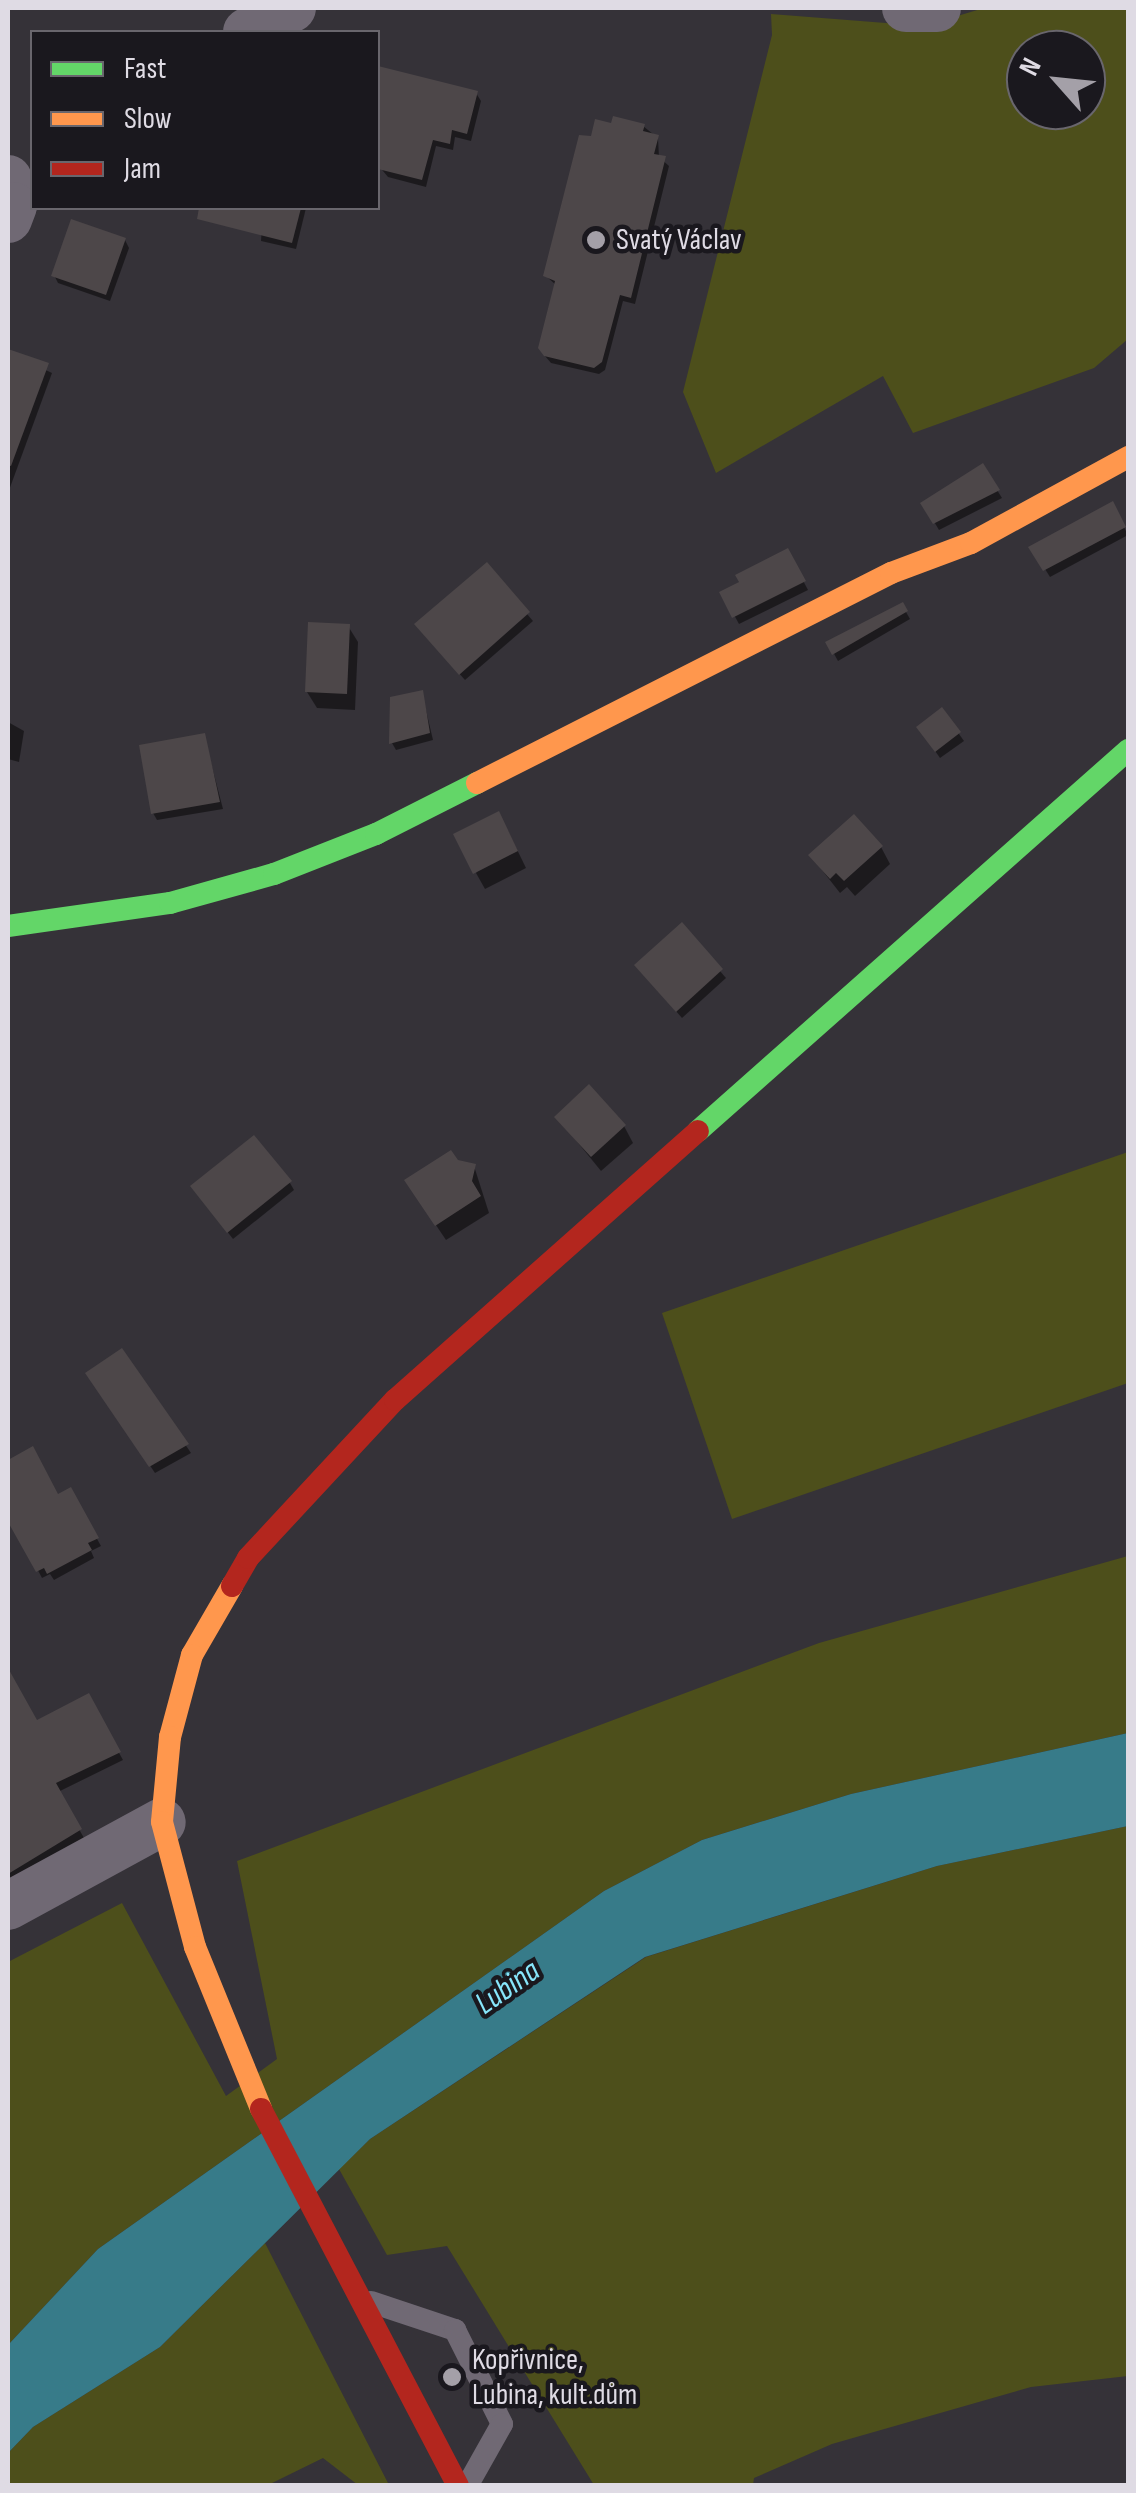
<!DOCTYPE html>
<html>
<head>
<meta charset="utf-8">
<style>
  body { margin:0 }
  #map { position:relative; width:1136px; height:2493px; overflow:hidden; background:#353238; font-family:"Sofia Sans Condensed",sans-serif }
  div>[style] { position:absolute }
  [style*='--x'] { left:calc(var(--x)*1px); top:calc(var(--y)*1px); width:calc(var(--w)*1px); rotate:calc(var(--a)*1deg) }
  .green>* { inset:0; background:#4d4f1b }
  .water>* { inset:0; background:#377b89 }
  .shadow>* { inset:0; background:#0007 }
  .building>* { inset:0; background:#4d4749 }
  .lane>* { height:22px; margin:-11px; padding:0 11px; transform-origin:11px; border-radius:11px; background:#706974 }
  .street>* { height:48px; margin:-24px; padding:0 24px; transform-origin:24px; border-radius:24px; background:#706974 }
  .fast>* { height:22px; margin:-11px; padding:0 11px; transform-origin:11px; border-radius:11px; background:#63d668 }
  .slow>* { height:22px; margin:-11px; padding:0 11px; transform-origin:11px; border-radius:11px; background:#ff974d }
  .jam>* { height:22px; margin:-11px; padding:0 11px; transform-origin:11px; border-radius:11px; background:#b3261e }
  .dots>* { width:28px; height:28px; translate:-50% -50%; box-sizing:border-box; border:5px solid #1a181e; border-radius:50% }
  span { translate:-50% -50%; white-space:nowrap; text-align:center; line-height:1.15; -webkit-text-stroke:9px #1a181e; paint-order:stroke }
  .poi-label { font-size:30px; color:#dfdbe4 }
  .left { translate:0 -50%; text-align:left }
  .water-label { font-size:32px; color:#87e6fb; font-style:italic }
  .frame { position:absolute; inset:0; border:10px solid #dfdbe4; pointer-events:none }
  .legend { position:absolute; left:30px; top:30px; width:350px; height:180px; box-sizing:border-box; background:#1a181e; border:2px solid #69666d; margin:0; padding:12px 18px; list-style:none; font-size:30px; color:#dfdbe4 }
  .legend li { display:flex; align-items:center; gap:20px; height:50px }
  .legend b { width:50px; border:2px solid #69666d }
  .north { position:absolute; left:1006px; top:30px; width:100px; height:100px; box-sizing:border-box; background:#1a181e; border:2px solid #69666d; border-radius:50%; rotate:297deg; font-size:28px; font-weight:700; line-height:40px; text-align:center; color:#dfdbe4 }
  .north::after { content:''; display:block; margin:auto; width:35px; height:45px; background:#a4a0a8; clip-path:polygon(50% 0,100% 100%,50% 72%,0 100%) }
</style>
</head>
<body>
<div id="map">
  <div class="green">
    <i style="clip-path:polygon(evenodd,984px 8px,1128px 8px,1128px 339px,1094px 368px,913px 433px,883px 376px,716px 473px,683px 392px,772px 35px,771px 14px,924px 26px,984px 8px,1026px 50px,1086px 50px,1086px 110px,1026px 110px,1026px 50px)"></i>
    <i style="clip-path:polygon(1128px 1152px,1128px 1383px,732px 1519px,662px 1313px)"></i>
    <i style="clip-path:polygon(1128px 1556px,1128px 1733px,851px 1794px,702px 1840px,604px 1891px,98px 2249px,8px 2345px,8px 1962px,122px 1903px,226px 2096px,277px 2059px,237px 1861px,819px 1643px)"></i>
    <i style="clip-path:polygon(1128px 1826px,1128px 2376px,1031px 2387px,832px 2444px,754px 2478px,753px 2485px,594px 2485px,447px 2246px,387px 2255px,339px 2169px,370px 2139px,646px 1957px,937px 1866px)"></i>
    <i style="clip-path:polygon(265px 2243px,389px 2485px,358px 2485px,323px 2458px,268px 2485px,8px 2485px,8px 2453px,33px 2427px,160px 2347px)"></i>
  </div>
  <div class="water">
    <i style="clip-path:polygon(1128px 1733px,1128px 1826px,937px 1866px,645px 1957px,370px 2139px,160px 2347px,33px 2427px,8px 2453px,8px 2345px,98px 2249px,604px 1891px,702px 1840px,851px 1794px)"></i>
  </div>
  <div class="shadow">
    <i style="clip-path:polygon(378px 68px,476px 93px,481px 101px,471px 141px,455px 137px,453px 150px,436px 146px,426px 187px,388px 177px,378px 165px)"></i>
    <i style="clip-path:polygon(643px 126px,658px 138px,659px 157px,669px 166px,635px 304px,623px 301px,605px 370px,599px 374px,551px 363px,545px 356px,557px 286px,546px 276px,593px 138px)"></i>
    <i style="clip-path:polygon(263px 208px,306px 208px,296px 249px,261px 241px)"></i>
    <i style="clip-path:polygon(125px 240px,129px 248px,110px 301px,58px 283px,54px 275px)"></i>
    <i style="clip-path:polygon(8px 352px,52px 373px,8px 493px)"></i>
    <i style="clip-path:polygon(982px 466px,1002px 498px,939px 530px,923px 503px)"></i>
    <i style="clip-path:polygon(1112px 504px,1128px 535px,1050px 577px,1032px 548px)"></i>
    <i style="clip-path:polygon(788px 552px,808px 590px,739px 624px,722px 593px)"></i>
    <i style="clip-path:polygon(486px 566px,533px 621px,465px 680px,422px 632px)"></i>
    <i style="clip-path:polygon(902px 605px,910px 619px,838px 661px,828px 643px)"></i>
    <i style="clip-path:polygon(348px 626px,358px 642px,355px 710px,317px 708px,307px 692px)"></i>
    <i style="clip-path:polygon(422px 693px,433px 740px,396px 750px,392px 743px)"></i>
    <i style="clip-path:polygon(942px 710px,964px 741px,940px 758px,924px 735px)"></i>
    <i style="clip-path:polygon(8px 722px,24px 731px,19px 762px,8px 759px)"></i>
    <i style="clip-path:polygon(204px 736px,223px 809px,157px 820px,153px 813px)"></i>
    <i style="clip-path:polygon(508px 831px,526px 868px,485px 889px,476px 873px)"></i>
    <i style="clip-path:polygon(881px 847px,890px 864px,855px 896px,847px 887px,840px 893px,811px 856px)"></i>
    <i style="clip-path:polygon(681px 926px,726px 978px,682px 1018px,642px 972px)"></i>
    <i style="clip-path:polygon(557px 1117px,624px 1126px,633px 1143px,601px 1171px)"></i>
    <i style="clip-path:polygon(456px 1162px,474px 1166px,489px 1213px,446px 1240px,417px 1197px)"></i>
    <i style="clip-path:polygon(290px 1183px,294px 1190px,233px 1239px,198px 1194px)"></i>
    <i style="clip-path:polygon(122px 1351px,191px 1453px,155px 1473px,93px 1381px)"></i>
    <i style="clip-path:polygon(32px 1450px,58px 1497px,70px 1490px,101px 1546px,91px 1551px,94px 1558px,54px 1580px,50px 1574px,42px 1578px,8px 1514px,8px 1463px)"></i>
    <i style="clip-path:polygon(8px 1673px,36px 1724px,88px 1697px,123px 1760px,58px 1792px,84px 1838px,8px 1881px)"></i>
  </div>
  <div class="building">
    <i style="clip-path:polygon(378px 66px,478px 91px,467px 134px,452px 130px,450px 144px,433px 140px,422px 180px,378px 169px)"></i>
    <i style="clip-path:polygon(613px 116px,645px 124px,643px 131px,659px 135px,654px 154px,666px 156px,631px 298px,620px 295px,602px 362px,594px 368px,544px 356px,538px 348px,555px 281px,543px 276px,579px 135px,591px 136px,595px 119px,611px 123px)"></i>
    <i style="clip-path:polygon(199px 208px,301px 208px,292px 243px,197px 219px)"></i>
    <i style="clip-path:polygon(71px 219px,126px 238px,106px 295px,51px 276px)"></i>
    <i style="clip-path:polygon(8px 349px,49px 363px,11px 466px,8px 465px)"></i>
    <i style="clip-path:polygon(983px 463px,1000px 490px,933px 524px,920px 503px)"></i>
    <i style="clip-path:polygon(1113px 501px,1126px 527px,1043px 571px,1028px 547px)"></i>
    <i style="clip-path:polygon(788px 548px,806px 581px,732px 618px,719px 592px,739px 582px,735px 575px)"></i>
    <i style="clip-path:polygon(487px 562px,530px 612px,459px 675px,414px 624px)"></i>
    <i style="clip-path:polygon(903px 602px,908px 611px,832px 655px,825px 642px)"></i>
    <i style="clip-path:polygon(308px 622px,350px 624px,347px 694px,305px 692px)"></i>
    <i style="clip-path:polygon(423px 690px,430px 733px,389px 744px,390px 697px)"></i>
    <i style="clip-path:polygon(942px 707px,961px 732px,935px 752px,916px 727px)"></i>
    <i style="clip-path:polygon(205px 733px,220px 802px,151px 814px,139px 745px)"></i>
    <i style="clip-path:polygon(499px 811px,518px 851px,473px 874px,453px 834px)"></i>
    <i style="clip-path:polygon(854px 814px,883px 846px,844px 881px,836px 873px,830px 879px,808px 855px)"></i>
    <i style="clip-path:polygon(682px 922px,723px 969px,676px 1012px,634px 965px)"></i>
    <i style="clip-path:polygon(589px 1084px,626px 1125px,591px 1157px,554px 1117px)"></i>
    <i style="clip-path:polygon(254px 1135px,292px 1181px,227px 1233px,190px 1186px)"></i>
    <i style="clip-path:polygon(451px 1150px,458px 1160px,476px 1164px,472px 1181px,481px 1196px,435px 1226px,404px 1180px)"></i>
    <i style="clip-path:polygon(122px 1348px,189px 1444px,149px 1467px,85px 1373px)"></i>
    <i style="clip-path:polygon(33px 1446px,58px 1494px,71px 1487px,99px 1538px,88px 1543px,92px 1550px,47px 1574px,44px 1568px,36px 1572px,8px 1522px,8px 1460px)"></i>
    <i style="clip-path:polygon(8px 1668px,37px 1720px,89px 1693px,121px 1752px,56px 1783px,82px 1829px,8px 1874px)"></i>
  </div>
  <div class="lane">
    <i style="--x:371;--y:2302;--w:89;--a:18.4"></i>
    <i style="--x:455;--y:2330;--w:105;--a:63.4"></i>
    <i style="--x:502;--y:2424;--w:71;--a:119.4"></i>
  </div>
  <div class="street">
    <i style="--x:906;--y:8;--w:31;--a:0"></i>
    <i style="--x:247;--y:32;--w:51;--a:-28.1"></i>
    <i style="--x:8;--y:179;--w:27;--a:80"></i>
    <i style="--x:13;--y:206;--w:14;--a:111"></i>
    <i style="--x:8;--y:1906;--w:175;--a:-28.6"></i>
  </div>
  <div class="fast">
    <i style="--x:8;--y:926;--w:164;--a:-8.1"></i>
    <i style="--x:170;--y:903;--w:108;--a:-15.6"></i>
    <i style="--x:274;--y:874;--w:110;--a:-21.4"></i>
    <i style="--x:376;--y:834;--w:113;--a:-26.8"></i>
    <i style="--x:698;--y:1131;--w:575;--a:-41.54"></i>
  </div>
  <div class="slow">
    <i style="--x:477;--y:783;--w:464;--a:-26.9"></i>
    <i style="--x:891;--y:573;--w:85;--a:-20.6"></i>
    <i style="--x:971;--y:543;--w:179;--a:-28.7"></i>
    <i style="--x:232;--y:1586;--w:80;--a:120.1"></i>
    <i style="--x:192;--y:1655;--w:85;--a:105"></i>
    <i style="--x:170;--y:1737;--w:85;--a:95.4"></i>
    <i style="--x:162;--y:1822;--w:129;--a:75.2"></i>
    <i style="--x:195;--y:1947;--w:175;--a:67.8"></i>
  </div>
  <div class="jam">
    <i style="--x:232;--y:1586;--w:32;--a:-60"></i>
    <i style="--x:248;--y:1558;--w:216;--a:-47.1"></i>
    <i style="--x:395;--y:1400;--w:405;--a:-41.6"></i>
    <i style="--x:261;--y:2109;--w:425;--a:62.4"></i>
  </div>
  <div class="dots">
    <i style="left:596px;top:240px;background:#a4a0a8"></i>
    <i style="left:452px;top:2377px;background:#a4a0a8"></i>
  </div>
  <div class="poi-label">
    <span class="left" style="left:616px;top:240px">Svatý Václav</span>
    <span class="left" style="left:472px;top:2377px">Kopřivnice,<br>Lubina, kult.dům</span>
  </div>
  <div class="water-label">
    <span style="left:508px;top:1988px;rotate:-35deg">Lubina</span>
  </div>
  <div class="frame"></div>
  <ul class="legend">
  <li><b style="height:12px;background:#63d668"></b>Fast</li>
  <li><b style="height:12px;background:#ff974d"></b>Slow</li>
  <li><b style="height:12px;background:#b3261e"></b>Jam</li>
  </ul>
  <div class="north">N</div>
</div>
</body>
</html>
